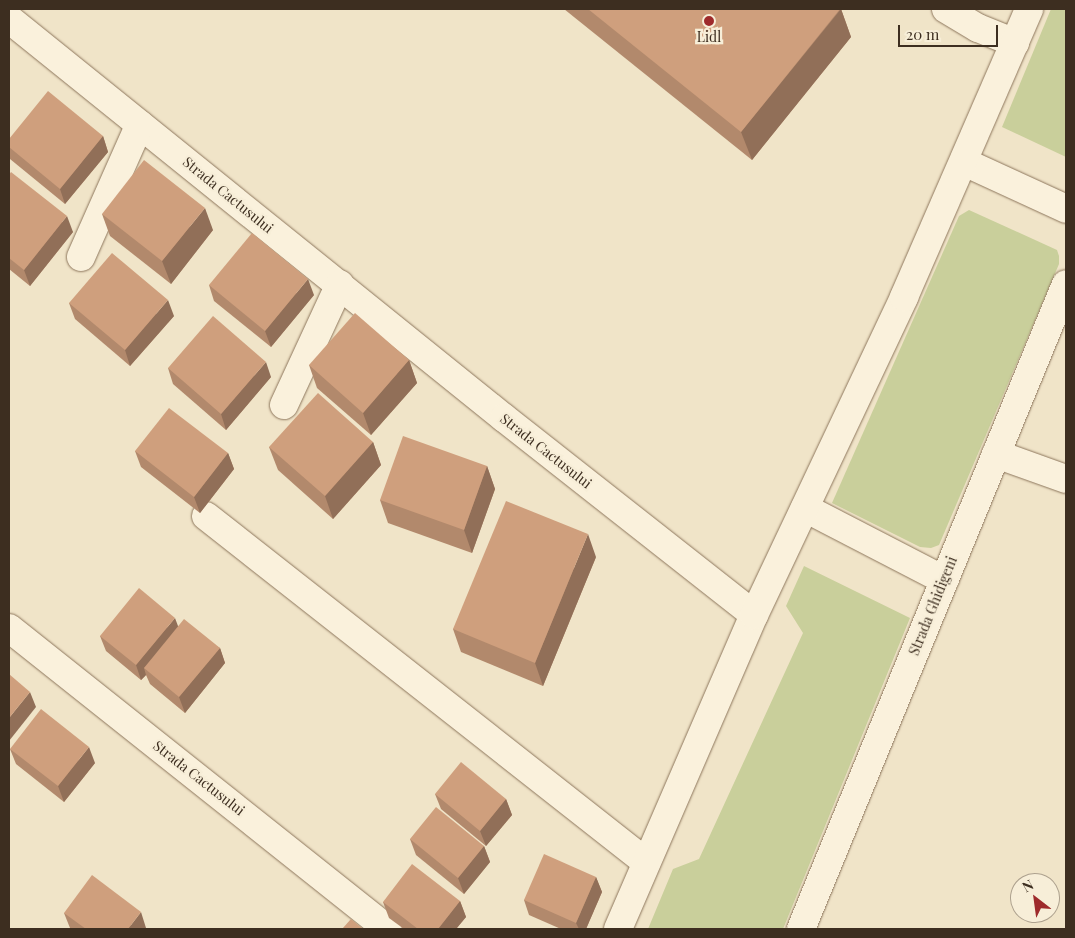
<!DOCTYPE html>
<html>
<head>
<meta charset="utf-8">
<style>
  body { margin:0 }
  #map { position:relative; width:1075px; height:938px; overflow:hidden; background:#f0e4c8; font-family:"Playfair Display",serif }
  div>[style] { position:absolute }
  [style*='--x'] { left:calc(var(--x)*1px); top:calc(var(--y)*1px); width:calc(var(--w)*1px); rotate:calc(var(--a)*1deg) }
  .green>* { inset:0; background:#c9cf9b }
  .roads { filter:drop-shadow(0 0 1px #8d765c) drop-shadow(0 0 1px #8d765c) }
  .minor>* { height:28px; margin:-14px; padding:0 14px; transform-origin:14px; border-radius:14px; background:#faf1dc }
  .wall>* { inset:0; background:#b2896c }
  .shaded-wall>* { inset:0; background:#916f58 }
  .building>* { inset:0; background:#cf9f7d }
  .dots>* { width:14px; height:14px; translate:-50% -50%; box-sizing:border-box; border:2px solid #f7eed8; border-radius:50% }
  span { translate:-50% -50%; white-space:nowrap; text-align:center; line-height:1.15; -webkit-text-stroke:4.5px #f7eed8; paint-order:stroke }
  .poi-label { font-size:14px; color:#3d2e20 }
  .street-label { font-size:14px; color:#3d2e20 }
  .frame { position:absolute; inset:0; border:10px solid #3d2e20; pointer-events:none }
  .north { position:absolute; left:1010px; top:873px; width:50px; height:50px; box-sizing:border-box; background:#f7eed8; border:1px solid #ada18e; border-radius:50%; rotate:330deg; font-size:14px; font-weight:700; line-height:20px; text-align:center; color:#3d2e20 }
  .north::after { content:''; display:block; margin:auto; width:18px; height:22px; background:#9e2a2b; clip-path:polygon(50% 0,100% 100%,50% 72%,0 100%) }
  .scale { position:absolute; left:898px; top:25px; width:100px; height:22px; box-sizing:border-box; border:2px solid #3d2e20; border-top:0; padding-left:6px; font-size:15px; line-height:18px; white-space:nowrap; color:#3d2e20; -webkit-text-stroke:4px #f7eed8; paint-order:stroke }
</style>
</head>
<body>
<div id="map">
  <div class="green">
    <i style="clip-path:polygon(1051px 9px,1066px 9px,1066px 157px,1002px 127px)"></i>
    <i style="clip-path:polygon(969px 210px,1057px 250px,1059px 256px,1059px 264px,939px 545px,931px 548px,920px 547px,832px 503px,959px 216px)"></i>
    <i style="clip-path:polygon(804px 566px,910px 618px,783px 929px,648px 929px,673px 869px,699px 859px,803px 633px,786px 606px)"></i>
  </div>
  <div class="roads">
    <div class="minor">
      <i style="--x:946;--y:9;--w:37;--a:31"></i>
      <i style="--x:978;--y:28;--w:40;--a:22"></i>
      <i style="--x:9;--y:19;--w:636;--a:38.87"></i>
      <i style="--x:504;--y:418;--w:318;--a:38.2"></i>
      <i style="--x:964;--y:162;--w:112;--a:24.7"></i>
      <i style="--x:81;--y:257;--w:145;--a:-66.1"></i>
      <i style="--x:284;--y:405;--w:133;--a:-65.2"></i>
      <i style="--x:996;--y:454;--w:74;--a:19.7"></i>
      <i style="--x:805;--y:508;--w:157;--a:27.4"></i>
      <i style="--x:206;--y:516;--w:560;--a:38.18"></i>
      <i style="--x:9;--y:628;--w:484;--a:38.5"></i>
      <i style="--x:618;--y:929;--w:342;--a:-66.6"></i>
      <i style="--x:754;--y:615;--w:352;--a:-64.7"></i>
      <i style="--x:904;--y:297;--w:314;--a:-66.5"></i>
      <i style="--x:801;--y:929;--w:697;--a:-67.66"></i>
    </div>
  </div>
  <div class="wall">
    <i style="clip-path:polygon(564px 9px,841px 9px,851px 37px,752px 160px)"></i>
    <i style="clip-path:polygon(103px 136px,108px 152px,65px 204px,10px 159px,9px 155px,9px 139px)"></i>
    <i style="clip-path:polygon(9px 175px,73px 232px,30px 286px,9px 269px)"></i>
    <i style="clip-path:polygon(102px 214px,213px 230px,171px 284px,110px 236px)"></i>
    <i style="clip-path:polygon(209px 285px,314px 295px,271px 347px,214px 301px)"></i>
    <i style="clip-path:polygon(69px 303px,174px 316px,130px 366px,75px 319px)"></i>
    <i style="clip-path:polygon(409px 360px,417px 383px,371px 435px,317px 388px,309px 365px)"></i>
    <i style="clip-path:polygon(168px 368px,271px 377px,226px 430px,173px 384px)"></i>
    <i style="clip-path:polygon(373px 442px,381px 465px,333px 519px,278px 470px,269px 447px)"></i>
    <i style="clip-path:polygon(135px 451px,228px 453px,234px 469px,200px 513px,141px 467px)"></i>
    <i style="clip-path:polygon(487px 466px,495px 489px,472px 553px,388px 523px,380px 500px)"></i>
    <i style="clip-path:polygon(596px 557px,543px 686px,461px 652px,453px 629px)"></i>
    <i style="clip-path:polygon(178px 626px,220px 648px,225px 663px,185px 713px,150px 684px,146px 675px,141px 680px,106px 651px,100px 636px)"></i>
    <i style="clip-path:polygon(10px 749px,95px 763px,64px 802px,16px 764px)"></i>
    <i style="clip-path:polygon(435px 794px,506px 799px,512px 815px,486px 846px,441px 809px)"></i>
    <i style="clip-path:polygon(410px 839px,484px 846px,490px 862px,464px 894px,416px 855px)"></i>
    <i style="clip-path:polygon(596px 877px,602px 892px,586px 929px,561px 929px,529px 915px,524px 900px)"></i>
    <i style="clip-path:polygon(460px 901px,466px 917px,456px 929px,404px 929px,389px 918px,383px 902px)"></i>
    <i style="clip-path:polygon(64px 913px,146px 928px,145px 929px,71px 929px,70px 928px)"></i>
  </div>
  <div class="shaded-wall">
    <i style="clip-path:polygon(841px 9px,851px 37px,752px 160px,741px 132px)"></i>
    <i style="clip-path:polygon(103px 136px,108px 152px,65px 204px,60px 189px)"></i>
    <i style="clip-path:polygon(205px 208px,213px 230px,171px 284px,162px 261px)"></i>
    <i style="clip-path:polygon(67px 216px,73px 232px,30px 286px,24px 270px)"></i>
    <i style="clip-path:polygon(308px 279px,314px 295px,271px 347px,265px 331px)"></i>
    <i style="clip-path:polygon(168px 300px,174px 316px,130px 366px,125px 350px)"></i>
    <i style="clip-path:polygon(409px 360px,417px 383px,371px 435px,363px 413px)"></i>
    <i style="clip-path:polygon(266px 362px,271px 377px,226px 430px,221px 414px)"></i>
    <i style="clip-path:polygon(373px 442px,381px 465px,333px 519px,325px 496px)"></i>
    <i style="clip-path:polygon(228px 453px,234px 469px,200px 513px,194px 497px)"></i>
    <i style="clip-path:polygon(487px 466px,495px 489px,472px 553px,464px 530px)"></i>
    <i style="clip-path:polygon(588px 534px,596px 557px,543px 686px,535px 663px)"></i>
    <i style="clip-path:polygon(175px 618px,181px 634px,144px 668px,146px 675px,141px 680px,136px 665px)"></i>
    <i style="clip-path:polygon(220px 648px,225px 663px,185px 713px,179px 697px)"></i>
    <i style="clip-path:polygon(30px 692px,36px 707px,9px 741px,9px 718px)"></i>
    <i style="clip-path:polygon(89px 747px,95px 763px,64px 802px,58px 786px)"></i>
    <i style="clip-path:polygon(506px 799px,512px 815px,486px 846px,480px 831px)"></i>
    <i style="clip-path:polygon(484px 846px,490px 862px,464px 894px,458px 878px)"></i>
    <i style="clip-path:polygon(596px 877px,602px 892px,586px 929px,579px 929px,576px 923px)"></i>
    <i style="clip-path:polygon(460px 901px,466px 917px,456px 929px,438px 929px)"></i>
    <i style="clip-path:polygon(141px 912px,146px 928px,145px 929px,128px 929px)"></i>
  </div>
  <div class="building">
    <i style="clip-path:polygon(588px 9px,840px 9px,741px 132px)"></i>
    <i style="clip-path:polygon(48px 91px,103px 136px,60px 189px,9px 147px,9px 139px)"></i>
    <i style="clip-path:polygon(144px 160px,205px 208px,162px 261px,102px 214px)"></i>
    <i style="clip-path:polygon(11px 172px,67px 216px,24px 270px,9px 258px,9px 175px)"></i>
    <i style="clip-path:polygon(252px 233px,308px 279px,265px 331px,209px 285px)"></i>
    <i style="clip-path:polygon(112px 253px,168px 300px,125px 350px,69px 303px)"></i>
    <i style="clip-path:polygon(355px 313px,409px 360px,363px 413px,309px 365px)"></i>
    <i style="clip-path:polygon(213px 316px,266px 362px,221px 414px,168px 368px)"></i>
    <i style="clip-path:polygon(318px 393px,373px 442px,325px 496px,269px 447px)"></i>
    <i style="clip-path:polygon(169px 408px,228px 453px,194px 497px,135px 451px)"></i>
    <i style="clip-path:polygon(403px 436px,487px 466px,464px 530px,380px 500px)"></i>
    <i style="clip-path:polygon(506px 501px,588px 534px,535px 663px,453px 629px)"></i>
    <i style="clip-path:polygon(139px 588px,175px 618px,136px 665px,100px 636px)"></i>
    <i style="clip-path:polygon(184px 619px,220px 648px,179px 697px,144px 668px)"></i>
    <i style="clip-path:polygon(9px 674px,30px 692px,9px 718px)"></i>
    <i style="clip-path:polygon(41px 709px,89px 747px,58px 786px,10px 749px)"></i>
    <i style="clip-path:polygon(461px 762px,506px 799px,480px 831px,435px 794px)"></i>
    <i style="clip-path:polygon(436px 807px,484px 846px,458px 878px,410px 839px)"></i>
    <i style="clip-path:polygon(544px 854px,596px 877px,576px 923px,524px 900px)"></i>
    <i style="clip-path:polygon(412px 864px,460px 901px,438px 929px,418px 929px,383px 902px)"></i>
    <i style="clip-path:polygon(92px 875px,141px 912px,128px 929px,86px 929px,64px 913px)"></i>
    <i style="clip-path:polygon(351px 919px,363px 929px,342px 929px)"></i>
  </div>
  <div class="dots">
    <i style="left:709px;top:21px;background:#9e2a2b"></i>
  </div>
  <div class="poi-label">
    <span style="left:709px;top:37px">Lidl</span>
  </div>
  <div class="street-label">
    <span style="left:228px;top:195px;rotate:39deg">Strada Cactusului</span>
    <span style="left:546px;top:451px;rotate:38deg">Strada Cactusului</span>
    <span style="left:933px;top:606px;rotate:-68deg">Strada Ghidigeni</span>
    <span style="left:199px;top:778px;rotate:38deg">Strada Cactusului</span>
  </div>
  <div class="frame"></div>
  <div class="north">N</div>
  <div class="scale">20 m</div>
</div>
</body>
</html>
